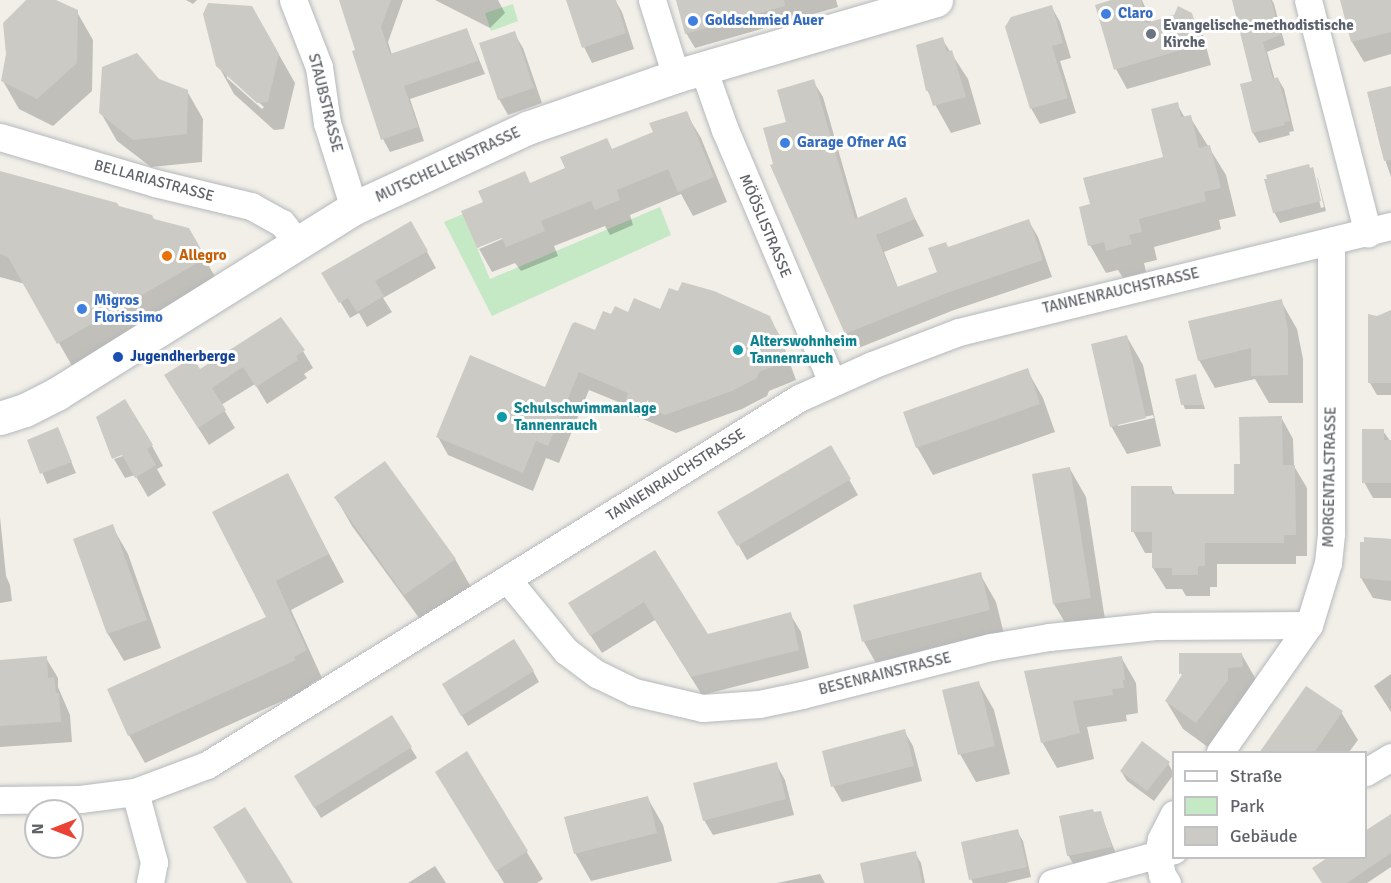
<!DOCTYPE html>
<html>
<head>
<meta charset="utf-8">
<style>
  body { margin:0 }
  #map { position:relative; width:1391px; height:883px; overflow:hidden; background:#f1efe8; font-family:Signika,sans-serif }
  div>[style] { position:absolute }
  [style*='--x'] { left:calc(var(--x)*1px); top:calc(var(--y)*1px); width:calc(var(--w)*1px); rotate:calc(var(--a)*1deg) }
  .green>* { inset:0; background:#c5e8c5 }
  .shadow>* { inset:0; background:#0003 }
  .building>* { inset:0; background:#cccac5 }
  .roads { filter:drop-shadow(0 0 2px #b5b8bc) drop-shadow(0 0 2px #b5b8bc) }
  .minor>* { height:27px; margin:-13.5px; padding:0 13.5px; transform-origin:13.5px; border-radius:13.5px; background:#fff }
  .tertiary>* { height:33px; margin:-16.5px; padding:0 16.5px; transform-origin:16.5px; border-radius:16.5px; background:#fff }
  .dots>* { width:16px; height:16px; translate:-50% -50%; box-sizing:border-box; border:3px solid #fff; border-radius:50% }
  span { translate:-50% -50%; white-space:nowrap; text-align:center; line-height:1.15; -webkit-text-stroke:6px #fff; paint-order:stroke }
  .shop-label { font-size:15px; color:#366cbe; font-weight:700 }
  .left { translate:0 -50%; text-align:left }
  .worship-label { font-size:15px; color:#5b616d; font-weight:700 }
  .street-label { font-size:15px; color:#5f6368 }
  .food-label { font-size:15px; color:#c56008; font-weight:700 }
  .culture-label { font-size:15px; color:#0d838f; font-weight:700 }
  .transit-label { font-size:15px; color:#164399; font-weight:700 }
  .legend { position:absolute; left:1172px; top:751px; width:195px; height:108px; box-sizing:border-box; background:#fff; border:2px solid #bfc1c3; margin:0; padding:8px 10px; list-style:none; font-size:18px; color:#5f6368 }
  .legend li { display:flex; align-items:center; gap:12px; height:30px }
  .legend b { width:30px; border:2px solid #bfc1c3 }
  .north { position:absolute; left:24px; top:799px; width:60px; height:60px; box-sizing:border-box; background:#fff; border:2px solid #bfc1c3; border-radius:50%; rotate:270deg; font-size:16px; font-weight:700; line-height:24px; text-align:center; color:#5f6368 }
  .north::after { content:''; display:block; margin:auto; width:21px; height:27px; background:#ea4335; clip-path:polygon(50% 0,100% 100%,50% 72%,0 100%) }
</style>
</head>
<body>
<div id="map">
  <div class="green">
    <i style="clip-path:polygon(513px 4px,518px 21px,491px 31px,485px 13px)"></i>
    <i style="clip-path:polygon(660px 207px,671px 235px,492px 316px,444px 222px,463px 214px,490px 279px)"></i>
  </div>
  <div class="shadow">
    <i style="clip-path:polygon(28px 0,53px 0,77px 12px,93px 40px,92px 91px,53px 126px,19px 109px,3px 81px)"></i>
    <i style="clip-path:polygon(186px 0,197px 0,193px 4px)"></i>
    <i style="clip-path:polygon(341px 0,403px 0,388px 42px,392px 55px,467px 30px,485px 74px,410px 99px,424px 141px,390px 152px,383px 139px)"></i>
    <i style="clip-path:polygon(435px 0,498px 0,505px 13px,490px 28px)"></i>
    <i style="clip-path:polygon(568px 0,615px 0,622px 12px,634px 49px,592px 63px,584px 47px)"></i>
    <i style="clip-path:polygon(677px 0,836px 0,838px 7px,695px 48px,686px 33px)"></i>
    <i style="clip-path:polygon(1117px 0,1142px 0,1152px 23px,1191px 14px,1203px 35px,1211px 65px,1127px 89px,1116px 69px)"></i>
    <i style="clip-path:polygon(1234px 0,1272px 0,1274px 4px,1285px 45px,1267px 52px,1275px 80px,1278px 79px,1284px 89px,1294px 131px,1289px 132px,1290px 135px,1259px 143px,1253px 133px,1241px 85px,1254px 82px)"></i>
    <i style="clip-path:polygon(1341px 0,1391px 0,1391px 54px,1364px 62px,1352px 42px)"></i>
    <i style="clip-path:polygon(1051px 6px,1060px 22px,1071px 58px,1060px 61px,1076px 113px,1040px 124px,1031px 108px)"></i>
    <i style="clip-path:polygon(evenodd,252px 7px,295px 83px,284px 129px,274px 130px,234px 94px,218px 65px,252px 7px,227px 74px,264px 107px,262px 109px,227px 78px,227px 74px)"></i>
    <i style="clip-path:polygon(514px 33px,523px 48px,542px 103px,508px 115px,499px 99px)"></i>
    <i style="clip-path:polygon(942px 39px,968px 79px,981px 124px,951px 133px,927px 90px)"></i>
    <i style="clip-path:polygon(158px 81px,187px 91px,203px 119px,202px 162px,151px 167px,117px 141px,101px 113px)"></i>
    <i style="clip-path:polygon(813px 81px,823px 97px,858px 219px,905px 199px,924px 236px,884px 252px,898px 288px,939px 273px,948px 249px,1028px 220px,1038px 237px,1052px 277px,954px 310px,856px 349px,846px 333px,788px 123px)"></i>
    <i style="clip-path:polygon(1391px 88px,1391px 177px,1380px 145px,1368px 93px)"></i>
    <i style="clip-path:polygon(1177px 104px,1185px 118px,1190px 117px,1226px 175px,1236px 216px,1219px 220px,1221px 229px,1154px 247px,1157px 260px,1144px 263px,1146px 272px,1123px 278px,1118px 270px,1106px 273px,1090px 245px,1092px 205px,1165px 158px)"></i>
    <i style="clip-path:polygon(evenodd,686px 113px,701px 138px,727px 202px,693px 216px,681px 194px,630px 215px,633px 225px,610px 235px,605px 226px,554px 246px,558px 256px,521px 271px,515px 263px,492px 272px,478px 247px,463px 212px,484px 203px,480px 192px,524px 173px,530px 184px,567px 169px,562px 158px,606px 139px,612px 150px,655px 133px,651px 124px,686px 113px,508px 233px,509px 236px,479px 249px,479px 246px,508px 233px)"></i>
    <i style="clip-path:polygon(1310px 169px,1316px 175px,1312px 172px,1321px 208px,1324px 207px,1317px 177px,1318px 179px,1326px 211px,1280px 223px,1274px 212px)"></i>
    <i style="clip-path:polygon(0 173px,188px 230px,221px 287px,75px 371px,25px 284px,0 277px)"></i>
    <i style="clip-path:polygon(411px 223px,436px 268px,383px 298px,392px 312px,367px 327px,359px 313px,350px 318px,323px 273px)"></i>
    <i style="clip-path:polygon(1281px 301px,1297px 329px,1303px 359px,1303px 403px,1269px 403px,1255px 379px,1215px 388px,1199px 360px)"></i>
    <i style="clip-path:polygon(661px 311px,769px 317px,780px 336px,796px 380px,769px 391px,767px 396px,742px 409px,676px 433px,638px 417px,633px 408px,589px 390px,559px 463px,546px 458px,533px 491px,448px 455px,438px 437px,546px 389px,612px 316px)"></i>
    <i style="clip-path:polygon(1391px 312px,1391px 395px,1377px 395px,1370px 383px,1377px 317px)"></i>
    <i style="clip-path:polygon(evenodd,1127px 337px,1143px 365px,1161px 446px,1127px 454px,1111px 426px,1127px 337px,1153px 415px,1154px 418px,1118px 426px,1118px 423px,1153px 415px)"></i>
    <i style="clip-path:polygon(303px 351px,313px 368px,304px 374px,307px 378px,267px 404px,255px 384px,221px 405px,235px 428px,209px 445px,176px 393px,200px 371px)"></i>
    <i style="clip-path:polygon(1027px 370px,1043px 398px,1055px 432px,933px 475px,917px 447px)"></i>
    <i style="clip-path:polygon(1195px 376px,1205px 409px,1185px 409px,1183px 404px)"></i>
    <i style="clip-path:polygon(98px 417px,152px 446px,163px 466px,157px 469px,166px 485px,148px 497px,135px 475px,125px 478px,114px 459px,129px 454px,114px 456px,114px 459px)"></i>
    <i style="clip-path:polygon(1281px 417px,1293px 439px,1294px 466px,1307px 488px,1307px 556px,1296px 556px,1296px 564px,1217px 564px,1217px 587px,1210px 587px,1210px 596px,1186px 596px,1182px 589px,1166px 589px,1153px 568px,1153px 553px,1145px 553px,1133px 531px,1171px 487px,1176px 496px,1236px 496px,1242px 466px)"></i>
    <i style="clip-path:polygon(57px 429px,76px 473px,47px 484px,29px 441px)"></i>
    <i style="clip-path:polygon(1383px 431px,1391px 442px,1391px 498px,1373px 498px,1364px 482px)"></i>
    <i style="clip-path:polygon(831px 448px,858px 495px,747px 560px,720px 513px)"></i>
    <i style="clip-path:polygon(1070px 469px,1086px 497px,1106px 626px,1070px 631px,1054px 604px)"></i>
    <i style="clip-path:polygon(287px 475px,344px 582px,291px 610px,322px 678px,309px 685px,311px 688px,145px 763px,129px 735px,268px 618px)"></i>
    <i style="clip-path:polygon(336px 498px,455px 559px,471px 587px,422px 622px,352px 526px)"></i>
    <i style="clip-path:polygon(0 517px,6px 576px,10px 585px,12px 601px,0 603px)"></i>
    <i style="clip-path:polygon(112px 526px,128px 554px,161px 648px,124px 661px,108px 634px)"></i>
    <i style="clip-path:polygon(1366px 538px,1391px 539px,1391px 601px,1373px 598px,1361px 578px)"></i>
    <i style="clip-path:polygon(655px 552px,707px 635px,790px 614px,801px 632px,809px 668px,702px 695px,655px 620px,602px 653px,581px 621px)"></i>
    <i style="clip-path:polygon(980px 574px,996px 602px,1005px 638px,880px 670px,864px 642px,855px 606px)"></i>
    <i style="clip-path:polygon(1242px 655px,1258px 683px,1212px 750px,1183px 729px,1166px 701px,1183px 677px,1181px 673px)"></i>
    <i style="clip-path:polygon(1121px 657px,1136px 683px,1138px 713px,1126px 715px,1127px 721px,1087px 727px,1094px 759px,1057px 768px,1042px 742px,1026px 672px)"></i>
    <i style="clip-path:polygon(46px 658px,58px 678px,58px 687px,70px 715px,72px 742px,0 747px,0 661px)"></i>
    <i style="clip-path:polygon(533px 671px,539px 682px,468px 726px,444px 685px)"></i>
    <i style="clip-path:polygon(1391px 674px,1391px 712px,1374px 686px)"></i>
    <i style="clip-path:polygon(978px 682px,994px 710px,1010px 774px,976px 782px,960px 754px)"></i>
    <i style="clip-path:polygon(1341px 712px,1358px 740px,1349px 752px,1261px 752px)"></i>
    <i style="clip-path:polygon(392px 717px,417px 758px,321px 818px,296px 777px)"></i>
    <i style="clip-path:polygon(904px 731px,913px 746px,922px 781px,842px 802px,833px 786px)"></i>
    <i style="clip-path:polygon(467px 753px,543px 879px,537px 883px,504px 883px,453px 800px)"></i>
    <i style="clip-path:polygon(1168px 763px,1174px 774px,1154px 801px,1127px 781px,1121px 771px)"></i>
    <i style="clip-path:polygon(776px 764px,785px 780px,794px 815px,713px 835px,704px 820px)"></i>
    <i style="clip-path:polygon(647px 797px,663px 825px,672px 861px,591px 881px,575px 853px)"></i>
    <i style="clip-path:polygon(1100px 812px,1117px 857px,1074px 865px,1068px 855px,1094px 814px)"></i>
    <i style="clip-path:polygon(1391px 816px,1391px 867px,1367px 883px,1323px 883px,1314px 868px,1329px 858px,1366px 858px)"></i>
    <i style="clip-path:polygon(1017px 831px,1023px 841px,1031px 877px,1006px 883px,973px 883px,971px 879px)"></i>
    <i style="clip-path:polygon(915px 853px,921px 863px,925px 883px,865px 883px)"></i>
    <i style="clip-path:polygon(435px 866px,446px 883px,408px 883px)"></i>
    <i style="clip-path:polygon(820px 874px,825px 883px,777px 883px)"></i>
  </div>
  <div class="building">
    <i style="clip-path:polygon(26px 0,56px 0,78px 10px,77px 63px,37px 99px,1px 81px,6px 54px,3px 23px)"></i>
    <i style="clip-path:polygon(339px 0,391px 0,381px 27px,390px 54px,467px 28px,478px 61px,404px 86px,418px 127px,381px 140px,352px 51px,355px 50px)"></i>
    <i style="clip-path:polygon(566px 0,616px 0,626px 33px,582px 48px)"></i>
    <i style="clip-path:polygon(676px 0,784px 0,785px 6px,685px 34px)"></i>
    <i style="clip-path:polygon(1111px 0,1141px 0,1146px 23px,1174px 15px,1178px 6px,1192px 13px,1201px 44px,1114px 70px,1095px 5px)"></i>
    <i style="clip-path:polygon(1232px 0,1271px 0,1280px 35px,1263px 42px,1273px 79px,1278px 77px,1290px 121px,1284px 122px,1285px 125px,1252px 133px,1240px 84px,1252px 81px)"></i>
    <i style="clip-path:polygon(1340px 0,1391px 0,1391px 32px,1351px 42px)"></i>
    <i style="clip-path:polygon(208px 3px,252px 6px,279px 54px,268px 102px,257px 103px,216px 66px,203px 14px)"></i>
    <i style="clip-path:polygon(1052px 5px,1063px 43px,1052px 46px,1068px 98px,1030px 109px,1005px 27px,1011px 17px)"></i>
    <i style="clip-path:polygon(515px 31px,534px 88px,498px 100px,479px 43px)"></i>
    <i style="clip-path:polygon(943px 37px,947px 52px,952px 50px,966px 97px,933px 106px,928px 90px,926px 91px,916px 45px)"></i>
    <i style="clip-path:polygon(137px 53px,159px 79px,188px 90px,187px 134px,133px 140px,99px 113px,102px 67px)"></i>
    <i style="clip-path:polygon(814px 79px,855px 219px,906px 197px,915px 219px,876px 235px,897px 287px,937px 272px,928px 248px,946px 242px,948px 247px,1029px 219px,1043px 260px,944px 294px,845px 334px,770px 165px,773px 164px,763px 128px,786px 122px,777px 90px)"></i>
    <i style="clip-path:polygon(1391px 86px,1391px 160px,1384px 161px,1367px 92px)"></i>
    <i style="clip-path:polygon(1178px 102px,1181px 117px,1191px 115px,1199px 148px,1210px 145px,1221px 188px,1204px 192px,1206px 201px,1139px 219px,1142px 232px,1129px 235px,1132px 244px,1106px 251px,1104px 242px,1088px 246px,1079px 207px,1090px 204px,1083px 178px,1163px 157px,1151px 109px)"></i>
    <i style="clip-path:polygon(687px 111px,714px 177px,678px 192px,668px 169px,617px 190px,620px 200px,595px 210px,591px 201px,541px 221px,545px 231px,506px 247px,502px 238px,477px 248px,461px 211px,483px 202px,478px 191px,525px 171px,530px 183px,565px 168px,560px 157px,607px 138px,612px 149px,653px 132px,649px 123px)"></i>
    <i style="clip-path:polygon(1309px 164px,1310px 168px,1313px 167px,1321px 201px,1273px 213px,1264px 179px,1267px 179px,1266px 175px)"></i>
    <i style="clip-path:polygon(0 171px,117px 203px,119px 206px,152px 215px,154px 219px,189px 228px,206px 258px,57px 344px,8px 257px,0 254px)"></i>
    <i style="clip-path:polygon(411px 221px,428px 251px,375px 281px,384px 296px,357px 312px,348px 298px,339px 303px,321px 273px)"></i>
    <i style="clip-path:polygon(682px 282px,714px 291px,770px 316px,782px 343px,787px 361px,759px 372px,757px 378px,732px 391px,665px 415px,626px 399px,628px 393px,579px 372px,548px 446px,536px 441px,523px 473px,436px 437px,470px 355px,545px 387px,572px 324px,575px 322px,595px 330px,603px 311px,611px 314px,615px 306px,628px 312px,634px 298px,660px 309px,669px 288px,678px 291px)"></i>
    <i style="clip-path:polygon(1282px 299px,1288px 330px,1288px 375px,1251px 376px,1251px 348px,1198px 361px,1188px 321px)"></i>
    <i style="clip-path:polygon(1391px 310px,1391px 383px,1368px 383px,1368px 314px,1377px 316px)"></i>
    <i style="clip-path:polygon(281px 317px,305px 350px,296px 356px,298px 360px,256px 387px,243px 367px,212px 388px,226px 410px,198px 428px,164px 375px,193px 357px,200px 369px)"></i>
    <i style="clip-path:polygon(1127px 335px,1146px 418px,1110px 427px,1091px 344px)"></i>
    <i style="clip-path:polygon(1028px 368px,1040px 404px,916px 448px,903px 412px)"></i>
    <i style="clip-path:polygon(1196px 374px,1203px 405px,1181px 405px,1175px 379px)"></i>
    <i style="clip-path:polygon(125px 399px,153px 445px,147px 449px,156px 465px,135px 478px,122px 455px,112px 459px,96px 417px)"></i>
    <i style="clip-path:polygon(1282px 416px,1283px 465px,1295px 465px,1296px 535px,1284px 535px,1284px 543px,1205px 543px,1205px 566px,1198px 566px,1198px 575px,1172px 575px,1172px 568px,1152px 568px,1152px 532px,1131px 532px,1131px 486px,1172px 486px,1172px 494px,1234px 494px,1234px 464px,1240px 464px,1239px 417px)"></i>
    <i style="clip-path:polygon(58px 427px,72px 462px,40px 474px,27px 440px)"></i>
    <i style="clip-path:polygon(1362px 429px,1384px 429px,1384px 440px,1391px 440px,1391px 483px,1362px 483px)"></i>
    <i style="clip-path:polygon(831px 445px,851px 479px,737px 546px,717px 512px)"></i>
    <i style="clip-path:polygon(385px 461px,456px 559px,404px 595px,334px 497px)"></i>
    <i style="clip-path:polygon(1070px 467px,1091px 598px,1053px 604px,1032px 474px)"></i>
    <i style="clip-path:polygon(288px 473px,329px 554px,276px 581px,307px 650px,294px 657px,296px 660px,128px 736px,107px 689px,266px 617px,212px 512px)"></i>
    <i style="clip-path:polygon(113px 524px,147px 620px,107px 634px,73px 539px)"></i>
    <i style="clip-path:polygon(1364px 537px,1391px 539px,1391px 581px,1360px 578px,1360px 542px,1364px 542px)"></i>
    <i style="clip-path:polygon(655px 550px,708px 634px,791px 612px,799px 650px,691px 677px,644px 602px,590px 636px,568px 603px)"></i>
    <i style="clip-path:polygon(981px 572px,990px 610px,862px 642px,853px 605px)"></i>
    <i style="clip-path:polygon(514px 639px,534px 671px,461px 716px,442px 684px)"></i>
    <i style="clip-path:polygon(1179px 653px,1242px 653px,1243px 667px,1228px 668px,1228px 680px,1196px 723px,1165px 701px,1183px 673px,1179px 674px)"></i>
    <i style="clip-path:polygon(47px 656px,48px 678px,54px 677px,56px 693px,59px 693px,61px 722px,0 726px,0 660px)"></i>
    <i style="clip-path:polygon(1122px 656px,1125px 680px,1123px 680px,1124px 688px,1112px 689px,1113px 695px,1073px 701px,1080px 733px,1041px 743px,1024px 671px)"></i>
    <i style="clip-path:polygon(979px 681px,995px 746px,958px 755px,942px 690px)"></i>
    <i style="clip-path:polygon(1306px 686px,1343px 711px,1314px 753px,1259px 753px)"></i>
    <i style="clip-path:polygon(392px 715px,412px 747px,314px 808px,294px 776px)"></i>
    <i style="clip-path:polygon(905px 729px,914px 766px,831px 787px,822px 751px)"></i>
    <i style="clip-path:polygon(1142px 741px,1170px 762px,1147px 791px,1120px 771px)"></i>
    <i style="clip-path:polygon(467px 751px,528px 851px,496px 871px,435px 772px)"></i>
    <i style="clip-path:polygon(777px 762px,786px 799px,703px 821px,693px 783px)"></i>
    <i style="clip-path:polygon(648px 796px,657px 833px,574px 854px,564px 817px)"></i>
    <i style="clip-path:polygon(245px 807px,280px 862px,293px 883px,247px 883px,213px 827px)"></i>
    <i style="clip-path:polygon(1093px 809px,1094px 812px,1101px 811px,1112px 847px,1067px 856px,1059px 816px)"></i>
    <i style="clip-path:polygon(1391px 814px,1391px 853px,1347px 883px,1322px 883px,1312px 868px,1327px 858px,1365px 858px,1365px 831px)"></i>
    <i style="clip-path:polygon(1018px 829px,1027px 867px,969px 880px,961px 842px)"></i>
    <i style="clip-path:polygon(916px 851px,922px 883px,864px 883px,860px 863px)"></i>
  </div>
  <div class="roads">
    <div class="minor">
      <i style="--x:293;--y:0;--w:72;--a:68.8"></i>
      <i style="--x:319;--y:67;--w:57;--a:81.9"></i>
      <i style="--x:327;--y:123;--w:89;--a:72.4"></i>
      <i style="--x:652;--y:0;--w:80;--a:72.5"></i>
      <i style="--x:1308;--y:0;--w:241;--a:75.6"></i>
      <i style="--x:703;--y:68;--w:66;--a:70.5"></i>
      <i style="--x:725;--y:130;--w:274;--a:67"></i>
      <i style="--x:0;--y:137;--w:162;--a:16.5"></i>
      <i style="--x:155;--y:183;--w:99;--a:13.5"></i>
      <i style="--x:251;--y:206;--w:35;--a:29"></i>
      <i style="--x:282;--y:223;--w:24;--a:52"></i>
      <i style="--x:507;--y:579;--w:93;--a:50.7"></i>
      <i style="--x:566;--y:651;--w:39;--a:37"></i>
      <i style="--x:597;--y:674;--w:41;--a:25.9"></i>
      <i style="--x:634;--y:692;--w:71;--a:13.1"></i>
      <i style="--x:703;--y:708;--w:56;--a:-4.1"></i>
      <i style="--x:759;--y:704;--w:44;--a:-11.8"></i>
      <i style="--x:802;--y:695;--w:195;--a:-14.3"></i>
      <i style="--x:991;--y:647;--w:59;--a:-9.8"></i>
      <i style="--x:1049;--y:637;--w:107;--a:-5.9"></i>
      <i style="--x:1155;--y:626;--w:154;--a:-0.4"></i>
      <i style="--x:1220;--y:752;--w:155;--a:-55"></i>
      <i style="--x:1309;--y:625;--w:65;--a:-73"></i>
      <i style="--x:1328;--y:563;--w:30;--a:-84"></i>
      <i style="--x:1331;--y:533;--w:291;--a:-90"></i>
      <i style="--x:1366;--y:772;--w:29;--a:-31"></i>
      <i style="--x:135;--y:792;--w:73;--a:74.8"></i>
      <i style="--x:154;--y:862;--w:21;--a:101"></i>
      <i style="--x:0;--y:800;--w:80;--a:-0.7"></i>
      <i style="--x:80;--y:799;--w:55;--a:-7.3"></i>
      <i style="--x:135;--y:792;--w:77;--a:-20.6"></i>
      <i style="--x:207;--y:765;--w:697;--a:-31.8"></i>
      <i style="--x:799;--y:398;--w:80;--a:-24.3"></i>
      <i style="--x:872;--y:365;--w:93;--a:-20.8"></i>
      <i style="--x:959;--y:332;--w:445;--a:-13.8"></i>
      <i style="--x:1052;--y:883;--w:126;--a:-15.1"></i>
      <i style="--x:1167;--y:883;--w:9;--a:-122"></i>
      <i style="--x:1162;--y:875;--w:21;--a:-101"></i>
      <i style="--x:1158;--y:854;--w:15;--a:-79"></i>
      <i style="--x:1161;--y:839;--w:28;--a:-63"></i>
    </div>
    <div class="tertiary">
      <i style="--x:0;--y:418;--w:26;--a:-18"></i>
      <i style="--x:25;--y:410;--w:37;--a:-27"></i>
      <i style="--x:58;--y:393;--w:349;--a:-32"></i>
      <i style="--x:354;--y:208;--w:191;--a:-24.8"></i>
      <i style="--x:527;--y:128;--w:158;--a:-19.2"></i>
      <i style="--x:676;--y:76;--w:271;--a:-16.3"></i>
    </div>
  </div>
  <div class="dots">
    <i style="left:1106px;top:14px;background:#3f7fe0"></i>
    <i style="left:693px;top:21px;background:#3f7fe0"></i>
    <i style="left:1151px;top:34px;background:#6b7280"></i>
    <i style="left:785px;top:143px;background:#3f7fe0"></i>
    <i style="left:167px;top:256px;background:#e8710a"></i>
    <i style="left:82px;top:309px;background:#3f7fe0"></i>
    <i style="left:738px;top:350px;background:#0f9aa8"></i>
    <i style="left:118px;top:357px;background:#1a4fb4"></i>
    <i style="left:502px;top:417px;background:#0f9aa8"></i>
  </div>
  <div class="shop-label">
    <span class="left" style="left:1118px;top:14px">Claro</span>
    <span class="left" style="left:705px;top:21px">Goldschmied Auer</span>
    <span class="left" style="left:797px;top:143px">Garage Ofner AG</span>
    <span class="left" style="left:94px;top:309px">Migros<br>Florissimo</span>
  </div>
  <div class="worship-label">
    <span class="left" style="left:1163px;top:34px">Evangelische-methodistische<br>Kirche</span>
  </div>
  <div class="street-label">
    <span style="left:325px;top:103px;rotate:76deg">STAUBSTRASSE</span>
    <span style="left:448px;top:165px;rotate:-25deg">MUTSCHELLENSTRASSE</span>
    <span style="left:154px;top:181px;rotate:15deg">BELLARIASTRASSE</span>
    <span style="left:765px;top:226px;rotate:67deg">MÖÖSLISTRASSE</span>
    <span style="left:1121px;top:291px;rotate:-13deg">TANNENRAUCHSTRASSE</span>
    <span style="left:676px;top:475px;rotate:-32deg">TANNENRAUCHSTRASSE</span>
    <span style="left:1330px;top:477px;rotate:-89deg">MORGENTALSTRASSE</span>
    <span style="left:885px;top:674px;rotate:-14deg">BESENRAINSTRASSE</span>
  </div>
  <div class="food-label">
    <span class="left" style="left:179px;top:256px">Allegro</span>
  </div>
  <div class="culture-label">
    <span class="left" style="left:750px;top:350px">Alterswohnheim<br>Tannenrauch</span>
    <span class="left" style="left:514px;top:417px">Schulschwimmanlage<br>Tannenrauch</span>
  </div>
  <div class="transit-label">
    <span class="left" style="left:130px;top:357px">Jugendherberge</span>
  </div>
  <ul class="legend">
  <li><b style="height:8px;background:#fff"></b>Straße</li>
  <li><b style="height:16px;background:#c5e8c5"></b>Park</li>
  <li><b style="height:16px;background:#cccac5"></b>Gebäude</li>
  </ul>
  <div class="north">N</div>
</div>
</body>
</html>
